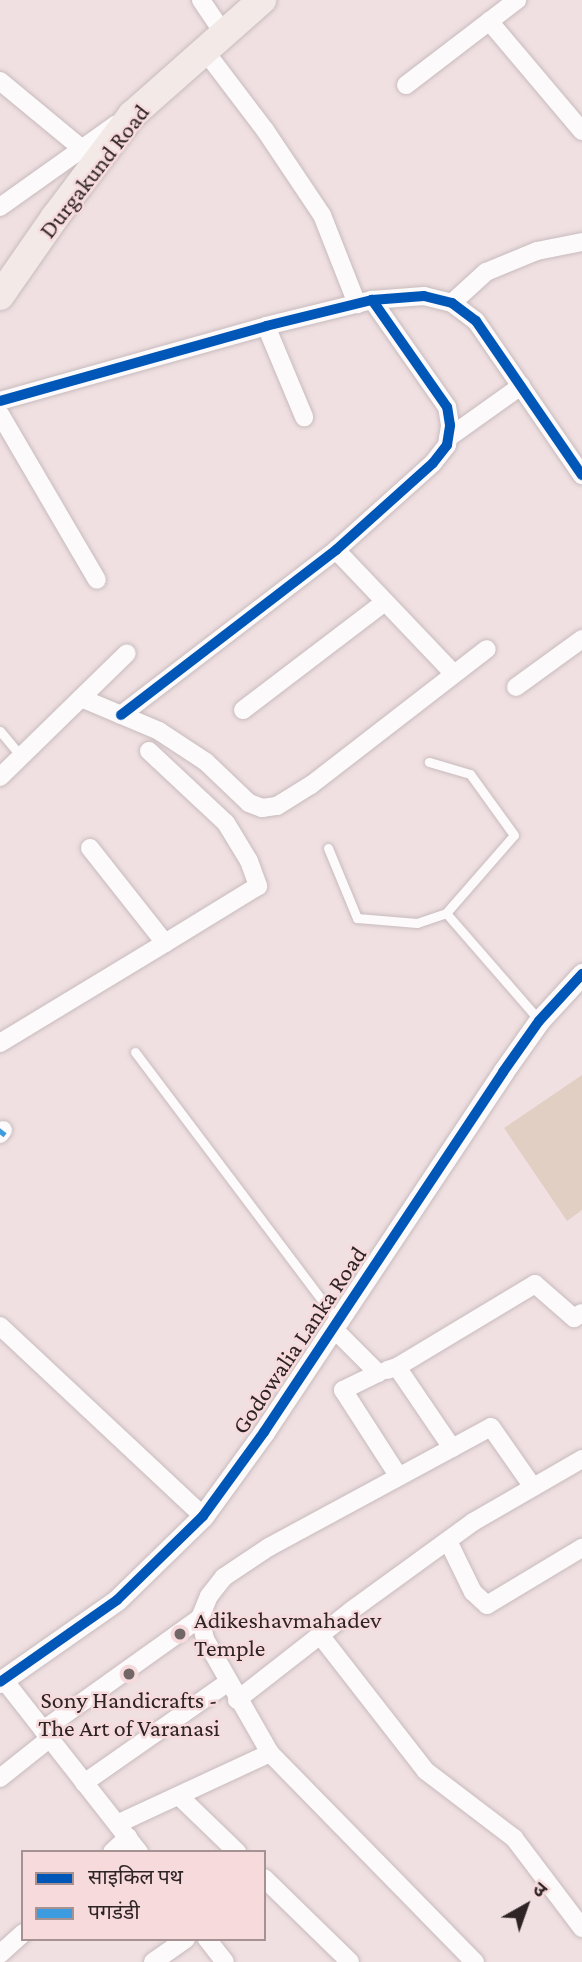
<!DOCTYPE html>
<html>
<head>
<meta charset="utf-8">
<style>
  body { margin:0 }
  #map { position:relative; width:582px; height:1962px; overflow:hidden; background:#f0e0e2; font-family:"Crimson Pro","Noto Sans Devanagari",serif }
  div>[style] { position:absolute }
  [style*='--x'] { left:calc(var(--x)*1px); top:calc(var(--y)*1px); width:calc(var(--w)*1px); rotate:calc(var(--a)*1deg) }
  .green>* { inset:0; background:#e1cfc4 }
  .roads { filter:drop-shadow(0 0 2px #c8bbbd) drop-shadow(0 0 2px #c8bbbd) }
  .service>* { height:9px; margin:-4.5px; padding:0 4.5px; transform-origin:4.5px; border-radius:4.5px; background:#fdfafb }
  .minor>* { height:18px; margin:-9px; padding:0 9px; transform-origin:9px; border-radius:9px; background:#fdfafb }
  .tertiary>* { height:21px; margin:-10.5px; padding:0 10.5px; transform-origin:10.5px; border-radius:10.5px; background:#fdfafb }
  .primary>* { height:28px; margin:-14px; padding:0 14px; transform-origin:14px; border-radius:14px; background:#f3eae8 }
  .quiet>* { height:9px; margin-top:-4.5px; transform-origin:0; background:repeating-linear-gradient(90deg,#3d9ce0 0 18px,transparent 0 27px) }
  .cycleway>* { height:10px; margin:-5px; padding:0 5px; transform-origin:5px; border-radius:5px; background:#0057b8 }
  .dots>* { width:19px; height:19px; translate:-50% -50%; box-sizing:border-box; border:4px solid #f6dadc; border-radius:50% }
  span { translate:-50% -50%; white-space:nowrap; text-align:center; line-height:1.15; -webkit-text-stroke:5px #f6dadc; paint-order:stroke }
  .street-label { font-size:24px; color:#2e2425 }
  .poi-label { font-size:24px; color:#2e2425 }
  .left { translate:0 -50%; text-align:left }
  .legend { position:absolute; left:21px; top:1850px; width:245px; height:91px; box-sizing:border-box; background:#f6dadc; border:2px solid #a69193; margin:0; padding:9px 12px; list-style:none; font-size:21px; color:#2e2425 }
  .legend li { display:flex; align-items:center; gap:14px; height:35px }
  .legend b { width:35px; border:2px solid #a69193 }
  .north { position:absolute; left:491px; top:1871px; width:70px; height:70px; -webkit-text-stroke:5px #f6dadc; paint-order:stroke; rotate:40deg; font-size:19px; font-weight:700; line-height:28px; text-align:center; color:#2e2425 }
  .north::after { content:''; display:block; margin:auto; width:24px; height:32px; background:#2e2425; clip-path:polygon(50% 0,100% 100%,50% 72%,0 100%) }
</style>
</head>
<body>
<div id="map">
  <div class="green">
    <i style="clip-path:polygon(582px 1075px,582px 1210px,567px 1221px,504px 1128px)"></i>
  </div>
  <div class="roads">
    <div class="service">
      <i style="--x:0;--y:731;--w:33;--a:50"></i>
      <i style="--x:328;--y:848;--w:76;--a:67.5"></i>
      <i style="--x:357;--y:918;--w:60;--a:4.8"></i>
      <i style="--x:417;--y:923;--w:31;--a:-19"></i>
      <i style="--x:446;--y:913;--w:103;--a:-48.9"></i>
      <i style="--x:514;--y:835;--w:75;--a:-125.8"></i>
      <i style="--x:470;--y:774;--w:43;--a:-163.7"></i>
      <i style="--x:446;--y:913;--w:142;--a:49"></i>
      <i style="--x:135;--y:1052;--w:336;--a:53"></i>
    </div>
    <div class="minor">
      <i style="--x:201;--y:0;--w:41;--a:55.9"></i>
      <i style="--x:489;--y:21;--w:144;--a:49.8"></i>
      <i style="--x:205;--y:51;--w:99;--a:52.8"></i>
      <i style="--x:265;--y:130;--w:102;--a:56.2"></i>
      <i style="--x:322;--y:215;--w:96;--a:68.5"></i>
      <i style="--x:0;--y:81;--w:105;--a:39.6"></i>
      <i style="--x:406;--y:85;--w:140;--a:-37.4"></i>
      <i style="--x:0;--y:207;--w:143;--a:-35.4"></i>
      <i style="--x:452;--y:303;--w:46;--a:-42.4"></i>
      <i style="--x:486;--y:272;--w:55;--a:-22.4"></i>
      <i style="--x:537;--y:251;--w:46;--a:-11.3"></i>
      <i style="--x:266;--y:326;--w:99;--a:67.3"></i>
      <i style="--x:0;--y:401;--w:276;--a:-15.7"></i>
      <i style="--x:266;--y:326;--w:109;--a:-13.8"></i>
      <i style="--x:372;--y:300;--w:52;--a:-4.4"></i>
      <i style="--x:424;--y:296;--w:29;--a:14"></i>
      <i style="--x:452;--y:303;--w:30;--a:37"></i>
      <i style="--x:476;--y:321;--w:187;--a:55.5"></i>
      <i style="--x:0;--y:414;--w:192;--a:59.7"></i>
      <i style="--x:448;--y:438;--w:90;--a:-35.5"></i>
      <i style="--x:336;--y:550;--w:170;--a:46.4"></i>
      <i style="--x:516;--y:687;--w:82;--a:-36"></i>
      <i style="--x:81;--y:698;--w:85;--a:22.9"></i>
      <i style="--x:159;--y:731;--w:56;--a:33.4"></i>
      <i style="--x:206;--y:762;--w:59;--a:43.6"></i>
      <i style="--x:249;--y:803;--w:14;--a:21"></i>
      <i style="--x:262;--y:808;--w:15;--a:-8"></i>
      <i style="--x:277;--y:806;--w:40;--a:-32"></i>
      <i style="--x:311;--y:785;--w:222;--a:-37.7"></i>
      <i style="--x:243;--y:710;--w:178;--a:-37.3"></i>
      <i style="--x:121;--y:715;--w:271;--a:-37.5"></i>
      <i style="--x:336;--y:550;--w:130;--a:-41.9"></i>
      <i style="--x:433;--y:463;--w:23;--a:-52"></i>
      <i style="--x:447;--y:445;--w:20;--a:-81"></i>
      <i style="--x:450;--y:425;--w:18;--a:-99"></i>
      <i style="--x:447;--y:407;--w:131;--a:-125"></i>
      <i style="--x:149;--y:751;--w:105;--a:43.1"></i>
      <i style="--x:226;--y:823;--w:44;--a:58.8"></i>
      <i style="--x:249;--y:861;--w:27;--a:70"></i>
      <i style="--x:258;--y:886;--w:109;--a:148.5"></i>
      <i style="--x:0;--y:777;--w:177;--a:-44.3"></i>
      <i style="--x:0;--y:1043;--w:193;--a:-31.2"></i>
      <i style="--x:165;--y:943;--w:121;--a:-128.3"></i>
      <i style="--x:0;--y:1134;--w:5;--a:-53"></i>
      <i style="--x:0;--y:1326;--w:278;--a:43.1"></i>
      <i style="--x:333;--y:1328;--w:64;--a:45"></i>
      <i style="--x:378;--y:1373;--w:39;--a:154"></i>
      <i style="--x:343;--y:1390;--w:103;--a:57.2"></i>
      <i style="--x:397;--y:1367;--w:161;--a:-31"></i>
      <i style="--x:535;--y:1284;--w:52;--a:41.1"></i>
      <i style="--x:574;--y:1318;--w:9;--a:-32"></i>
      <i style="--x:387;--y:1370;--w:10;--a:-17"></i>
      <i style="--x:397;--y:1367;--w:98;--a:55.8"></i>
      <i style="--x:448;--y:1541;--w:57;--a:63.9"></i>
      <i style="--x:473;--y:1592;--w:19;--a:43"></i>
      <i style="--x:487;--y:1605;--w:111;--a:-31"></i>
      <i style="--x:320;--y:1635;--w:172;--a:52.1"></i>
      <i style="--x:426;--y:1771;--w:111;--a:37.3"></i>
      <i style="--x:514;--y:1838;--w:113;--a:52.9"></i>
      <i style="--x:4;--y:1680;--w:219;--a:51.9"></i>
      <i style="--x:237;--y:1700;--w:146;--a:-38"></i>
      <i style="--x:352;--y:1610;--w:150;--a:-36"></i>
      <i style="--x:473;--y:1522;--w:126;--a:-30"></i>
      <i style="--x:43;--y:1730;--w:193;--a:-35.5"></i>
      <i style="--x:270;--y:1753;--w:131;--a:-119.7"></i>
      <i style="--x:205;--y:1639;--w:22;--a:-103"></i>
      <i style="--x:200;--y:1618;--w:24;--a:-68"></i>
      <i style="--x:209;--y:1596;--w:24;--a:-52"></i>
      <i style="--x:224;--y:1577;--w:54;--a:-33.7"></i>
      <i style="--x:269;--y:1547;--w:252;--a:-28.4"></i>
      <i style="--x:491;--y:1427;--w:73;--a:55"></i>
      <i style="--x:0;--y:1778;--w:63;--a:-38.5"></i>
      <i style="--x:84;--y:1783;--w:176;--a:-35"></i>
      <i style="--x:179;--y:1796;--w:81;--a:44"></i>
      <i style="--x:117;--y:1824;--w:169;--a:-24.9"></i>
      <i style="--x:270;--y:1753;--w:293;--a:45.6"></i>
      <i style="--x:112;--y:1852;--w:22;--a:-43"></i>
      <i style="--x:264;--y:1878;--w:120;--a:44.3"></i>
      <i style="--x:207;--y:1939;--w:29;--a:52"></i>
      <i style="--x:0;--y:1954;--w:31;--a:-42"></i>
      <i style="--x:153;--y:1962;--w:40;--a:-34.9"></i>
    </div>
    <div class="tertiary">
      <i style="--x:0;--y:1682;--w:143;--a:-35"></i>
      <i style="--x:117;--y:1600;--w:120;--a:-44.3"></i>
      <i style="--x:203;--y:1516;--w:104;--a:-54"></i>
      <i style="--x:264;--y:1432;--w:432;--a:-56.4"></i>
      <i style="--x:503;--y:1072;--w:62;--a:-54.8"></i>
      <i style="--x:539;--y:1021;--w:64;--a:-47.5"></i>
    </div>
    <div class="primary">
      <i style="--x:0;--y:296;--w:96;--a:-55.2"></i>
      <i style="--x:55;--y:217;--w:128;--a:-53"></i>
      <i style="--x:132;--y:115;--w:174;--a:-41.5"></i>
    </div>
  </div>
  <div class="quiet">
    <i style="--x:0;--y:1134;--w:5;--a:-53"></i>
  </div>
  <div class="cycleway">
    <i style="--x:0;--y:401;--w:276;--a:-15.7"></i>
    <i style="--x:266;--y:326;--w:109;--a:-13.8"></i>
    <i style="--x:372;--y:300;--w:52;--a:-4.4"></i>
    <i style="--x:424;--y:296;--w:29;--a:14"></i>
    <i style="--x:452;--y:303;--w:30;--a:37"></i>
    <i style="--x:476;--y:321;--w:187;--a:55.5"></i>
    <i style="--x:121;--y:715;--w:271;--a:-37.5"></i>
    <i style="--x:336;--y:550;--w:130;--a:-41.9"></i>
    <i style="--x:433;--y:463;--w:23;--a:-52"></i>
    <i style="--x:447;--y:445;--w:20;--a:-81"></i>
    <i style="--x:450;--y:425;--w:18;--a:-99"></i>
    <i style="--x:447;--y:407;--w:131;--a:-125"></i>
    <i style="--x:0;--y:1682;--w:143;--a:-35"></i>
    <i style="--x:117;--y:1600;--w:120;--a:-44.3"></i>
    <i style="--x:203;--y:1516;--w:104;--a:-54"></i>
    <i style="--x:264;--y:1432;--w:432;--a:-56.4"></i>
    <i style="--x:503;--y:1072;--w:62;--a:-54.8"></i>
    <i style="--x:539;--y:1021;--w:64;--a:-47.5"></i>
  </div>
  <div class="dots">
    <i style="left:180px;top:1634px;background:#726667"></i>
    <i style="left:129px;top:1674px;background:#726667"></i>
  </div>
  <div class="street-label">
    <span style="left:94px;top:171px;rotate:-52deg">Durgakund Road</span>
    <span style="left:299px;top:1340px;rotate:-56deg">Godowalia Lanka Road</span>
  </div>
  <div class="poi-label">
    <span class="left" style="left:194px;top:1634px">Adikeshavmahadev<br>Temple</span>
    <span style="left:129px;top:1714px">Sony Handicrafts -<br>The Art of Varanasi</span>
  </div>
  <ul class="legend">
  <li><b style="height:9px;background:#0057b8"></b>साइकिल पथ</li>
  <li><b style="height:9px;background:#3d9ce0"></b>पगडंडी</li>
  </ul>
  <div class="north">उ</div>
</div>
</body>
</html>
